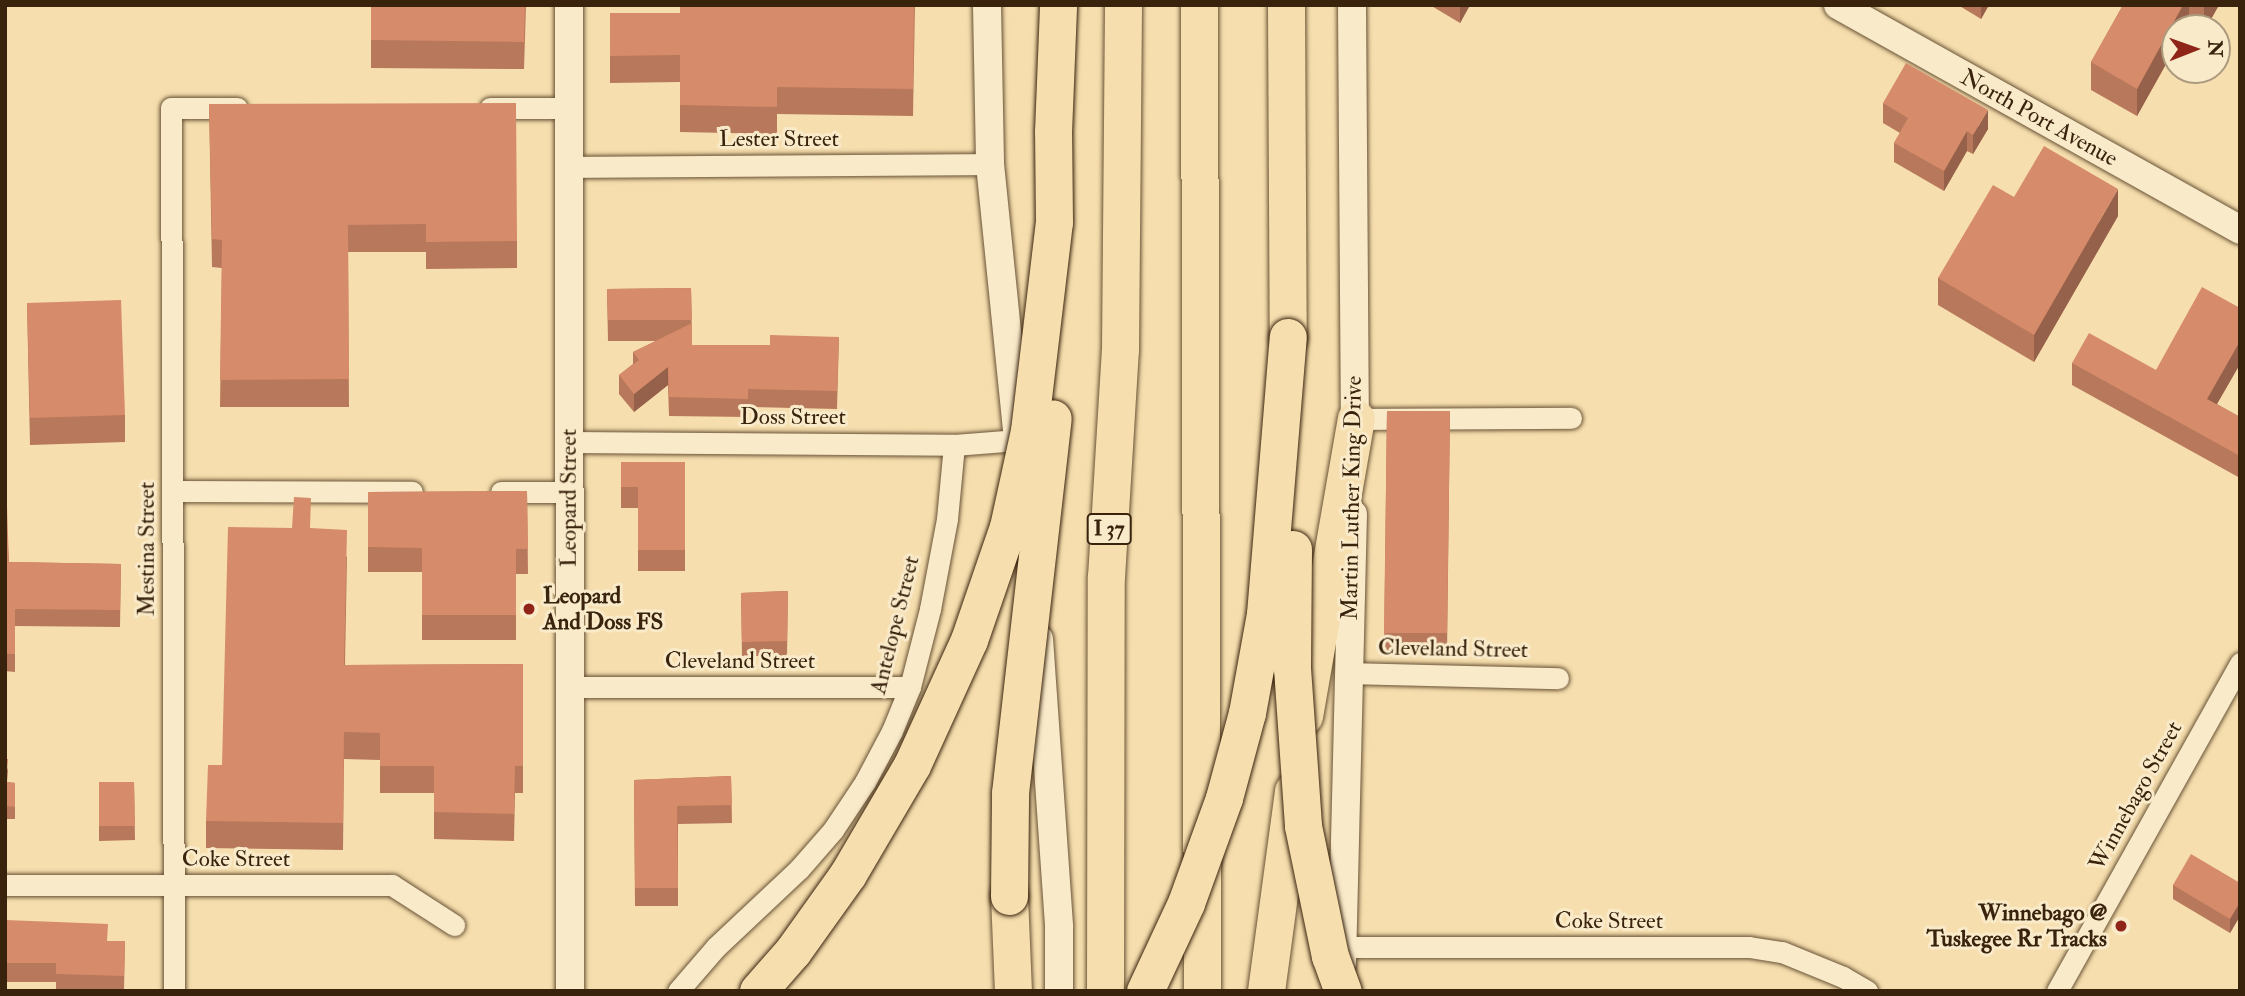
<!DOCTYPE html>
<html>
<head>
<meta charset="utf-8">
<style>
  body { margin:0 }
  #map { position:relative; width:2245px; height:996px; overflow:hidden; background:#f6deae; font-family:"IM FELL Double Pica",serif }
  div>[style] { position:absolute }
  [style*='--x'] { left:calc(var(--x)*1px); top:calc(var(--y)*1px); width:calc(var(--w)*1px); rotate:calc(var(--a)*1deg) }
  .roads { filter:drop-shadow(0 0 2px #685235) drop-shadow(0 0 2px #685235) }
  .street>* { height:21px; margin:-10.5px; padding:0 10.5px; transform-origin:10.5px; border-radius:10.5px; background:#f9eaca }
  .secondary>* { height:28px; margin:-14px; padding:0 14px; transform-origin:14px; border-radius:14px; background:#f9eaca }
  .highway>* { height:37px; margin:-18.5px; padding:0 18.5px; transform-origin:18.5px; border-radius:18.5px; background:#f6deae }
  .bridges { filter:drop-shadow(0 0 2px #39230d) drop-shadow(0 0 2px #39230d) }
  .highway-bridge>* { height:37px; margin:-18.5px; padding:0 18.5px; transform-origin:18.5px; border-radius:18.5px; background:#f6deae }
  .wall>* { inset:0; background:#b8785b }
  .shaded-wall>* { inset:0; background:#96614a }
  .building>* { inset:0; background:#d68b6a }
  .dots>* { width:19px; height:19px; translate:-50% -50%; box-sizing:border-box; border:4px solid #f9eaca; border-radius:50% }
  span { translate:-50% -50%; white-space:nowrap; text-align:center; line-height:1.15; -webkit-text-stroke:6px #f9eaca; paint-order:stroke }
  .shield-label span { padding:2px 5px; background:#f9eaca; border:2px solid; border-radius:5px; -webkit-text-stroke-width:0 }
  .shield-label { font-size:21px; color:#39230d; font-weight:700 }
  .street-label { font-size:23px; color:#39230d }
  .poi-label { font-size:23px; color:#39230d; font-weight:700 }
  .left { translate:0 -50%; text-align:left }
  .right { translate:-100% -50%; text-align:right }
  .frame { position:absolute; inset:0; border:7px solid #39230d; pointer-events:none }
  .north { position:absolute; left:2161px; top:14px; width:70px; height:70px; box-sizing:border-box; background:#f9eaca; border:2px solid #ac9a7e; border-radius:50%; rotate:89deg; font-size:19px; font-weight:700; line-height:28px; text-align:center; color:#39230d }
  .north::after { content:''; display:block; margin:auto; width:24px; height:32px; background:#8f2418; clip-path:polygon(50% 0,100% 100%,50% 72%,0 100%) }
</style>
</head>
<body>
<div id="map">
  <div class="roads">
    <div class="street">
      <i style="--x:490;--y:108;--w:78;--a:0"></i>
      <i style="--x:569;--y:167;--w:421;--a:-0.4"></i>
      <i style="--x:1356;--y:419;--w:215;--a:-0.3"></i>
      <i style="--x:568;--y:442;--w:386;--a:0.4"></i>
      <i style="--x:954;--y:445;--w:64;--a:-4.5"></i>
      <i style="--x:173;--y:491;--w:239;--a:0.2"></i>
      <i style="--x:501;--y:492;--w:68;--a:0"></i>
      <i style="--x:1347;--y:673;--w:211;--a:1.4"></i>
      <i style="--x:569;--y:687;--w:341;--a:0"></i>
      <i style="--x:5;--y:885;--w:387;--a:0"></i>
      <i style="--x:392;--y:885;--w:74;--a:32.8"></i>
      <i style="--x:1342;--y:947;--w:407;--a:0"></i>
      <i style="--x:1749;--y:947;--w:33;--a:9"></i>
      <i style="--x:1782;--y:952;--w:66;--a:22.3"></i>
      <i style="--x:1843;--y:977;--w:28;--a:30"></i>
      <i style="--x:174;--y:991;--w:883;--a:-90.19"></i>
      <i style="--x:171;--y:108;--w:66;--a:0"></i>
      <i style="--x:678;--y:991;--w:58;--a:-49.2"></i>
      <i style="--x:716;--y:947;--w:114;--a:-43.2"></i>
      <i style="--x:799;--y:869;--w:52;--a:-48.9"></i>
      <i style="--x:833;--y:830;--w:58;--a:-56.3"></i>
      <i style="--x:865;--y:782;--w:58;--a:-62.1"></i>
      <i style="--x:892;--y:731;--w:48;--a:-67.8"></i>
      <i style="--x:910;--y:687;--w:81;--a:-75.6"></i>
      <i style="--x:930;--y:609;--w:92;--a:-79.3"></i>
      <i style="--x:947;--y:519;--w:74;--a:-84.6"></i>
      <i style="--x:2057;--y:991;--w:376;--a:-60.8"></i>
    </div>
    <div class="secondary">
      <i style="--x:569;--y:5;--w:986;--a:89.94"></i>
      <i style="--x:987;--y:5;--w:159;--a:88.9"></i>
      <i style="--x:990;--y:164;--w:279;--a:84.2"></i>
      <i style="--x:1352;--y:5;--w:434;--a:89.6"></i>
      <i style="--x:1838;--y:5;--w:461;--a:29.2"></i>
      <i style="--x:1039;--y:639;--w:289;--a:86"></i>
      <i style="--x:1059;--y:927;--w:64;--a:90"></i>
      <i style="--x:1342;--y:963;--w:449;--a:-88.6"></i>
    </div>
    <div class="highway">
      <i style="--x:1199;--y:5;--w:986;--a:89.83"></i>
      <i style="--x:1286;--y:5;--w:332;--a:89.7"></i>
      <i style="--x:1304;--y:716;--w:302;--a:-80.1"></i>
      <i style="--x:1009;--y:896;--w:95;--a:87.6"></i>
      <i style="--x:1105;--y:991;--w:414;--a:-89.9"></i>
      <i style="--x:1106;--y:577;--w:227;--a:-86.5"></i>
      <i style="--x:1120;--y:350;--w:345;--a:-89.5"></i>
      <i style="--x:1266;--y:991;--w:202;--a:-82.3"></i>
    </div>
  </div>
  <div class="bridges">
    <div class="highway-bridge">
      <i style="--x:1293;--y:549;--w:119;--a:90.5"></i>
      <i style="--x:1292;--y:668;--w:158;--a:86"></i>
      <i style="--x:1303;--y:826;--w:133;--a:78.3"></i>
      <i style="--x:1330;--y:956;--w:37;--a:70"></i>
      <i style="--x:1009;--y:896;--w:103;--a:-89.4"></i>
      <i style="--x:1010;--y:793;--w:377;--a:-83.5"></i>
      <i style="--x:758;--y:991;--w:53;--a:-48.8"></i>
      <i style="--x:793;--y:951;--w:95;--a:-54.5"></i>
      <i style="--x:848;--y:874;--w:126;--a:-59.6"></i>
      <i style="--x:912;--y:765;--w:137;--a:-65.5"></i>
      <i style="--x:969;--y:640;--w:120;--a:-71"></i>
      <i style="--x:1008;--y:527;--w:98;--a:-77.7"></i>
      <i style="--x:1029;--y:431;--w:210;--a:-83.2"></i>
      <i style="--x:1054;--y:222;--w:90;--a:-90.6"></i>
      <i style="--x:1053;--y:132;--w:127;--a:-87.7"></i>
      <i style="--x:1145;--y:991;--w:97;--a:-65"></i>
      <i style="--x:1186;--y:903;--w:112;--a:-70.1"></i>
      <i style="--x:1224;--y:798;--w:88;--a:-74.9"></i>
      <i style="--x:1247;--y:713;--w:101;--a:-79.7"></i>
      <i style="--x:1265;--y:614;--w:278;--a:-85.3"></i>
    </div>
  </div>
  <div class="wall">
    <i style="clip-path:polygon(371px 5px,526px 5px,524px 69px,371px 68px)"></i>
    <i style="clip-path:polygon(915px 5px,913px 116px,777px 114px,777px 134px,680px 132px,680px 82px,610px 83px,610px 13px,680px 13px)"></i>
    <i style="clip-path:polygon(1430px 5px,1470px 5px,1460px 23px)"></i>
    <i style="clip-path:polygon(1958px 5px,1989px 5px,1981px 19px)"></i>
    <i style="clip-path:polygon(2123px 5px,2219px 5px,2206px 28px,2198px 28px,2189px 23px,2186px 28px,2175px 28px,2175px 48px,2137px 116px,2091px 90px,2091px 62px)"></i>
    <i style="clip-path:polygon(1883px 103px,1988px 129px,1973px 154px,1967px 151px,1944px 191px,1894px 162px,1894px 143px,1900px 133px,1883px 123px)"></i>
    <i style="clip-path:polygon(209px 104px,517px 241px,517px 268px,426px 269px,426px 252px,348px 252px,349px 407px,220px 407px,222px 268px,212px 267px)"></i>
    <i style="clip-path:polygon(2118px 216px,2034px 362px,1938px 305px,1938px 278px)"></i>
    <i style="clip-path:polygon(691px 288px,692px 345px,770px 345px,839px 337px,837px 409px,748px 407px,748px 417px,669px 416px,668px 385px,634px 412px,619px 394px,619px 375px,633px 364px,633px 352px,656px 341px,608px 341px,607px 289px)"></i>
    <i style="clip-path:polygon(27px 303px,125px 415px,125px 442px,30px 445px)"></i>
    <i style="clip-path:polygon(2240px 308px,2240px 364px,2217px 404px,2240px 417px,2240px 478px,2072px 385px,2072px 363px,2156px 370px)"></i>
    <i style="clip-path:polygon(1387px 411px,1450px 411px,1447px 655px,1384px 654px)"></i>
    <i style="clip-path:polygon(621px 462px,685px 462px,685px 571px,638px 571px,638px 508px,621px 508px)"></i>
    <i style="clip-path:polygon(527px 491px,528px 574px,516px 574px,516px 640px,422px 640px,422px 572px,368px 572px,368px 492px)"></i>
    <i style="clip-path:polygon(5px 507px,9px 562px,121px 564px,120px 627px,15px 626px,15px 672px,5px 671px)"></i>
    <i style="clip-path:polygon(311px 528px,347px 557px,345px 665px,523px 664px,523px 793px,515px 793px,514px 841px,434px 839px,434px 793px,380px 793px,380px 760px,344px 759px,343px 850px,206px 848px,206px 821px,222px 765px)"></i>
    <i style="clip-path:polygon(788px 591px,787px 656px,742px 656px,741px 593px)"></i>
    <i style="clip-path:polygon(5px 759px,8px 771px,7px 782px,15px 783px,15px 819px,5px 819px)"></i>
    <i style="clip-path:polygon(731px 776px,732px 823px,678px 824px,678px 906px,635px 906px,634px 780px)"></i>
    <i style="clip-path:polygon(99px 782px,134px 782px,135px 840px,99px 841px)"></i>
    <i style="clip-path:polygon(2240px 883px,2240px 916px,2230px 933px,2173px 899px,2173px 885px)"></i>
    <i style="clip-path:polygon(5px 920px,108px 941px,125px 941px,124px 991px,56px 991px,56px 982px,5px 982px)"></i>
  </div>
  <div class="shaded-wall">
    <i style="clip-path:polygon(1460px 5px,1470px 5px,1460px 23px)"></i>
    <i style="clip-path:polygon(1981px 5px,1989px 5px,1981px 19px)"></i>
    <i style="clip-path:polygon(2183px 5px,2189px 5px,2189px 23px,2186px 28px,2175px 28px,2175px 48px,2137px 116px,2137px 89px)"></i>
    <i style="clip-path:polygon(2204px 5px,2219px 5px,2206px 28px,2204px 28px)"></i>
    <i style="clip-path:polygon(1988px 110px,1988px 129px,1973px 154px,1973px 135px)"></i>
    <i style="clip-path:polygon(1967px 131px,1967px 151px,1944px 191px,1944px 171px)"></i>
    <i style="clip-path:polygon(2118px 189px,2118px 216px,2034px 362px,2034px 335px)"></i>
    <i style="clip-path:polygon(2240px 341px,2240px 364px,2207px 421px,2207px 399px)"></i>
    <i style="clip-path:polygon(668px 367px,668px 385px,634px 412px,634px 394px)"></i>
    <i style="clip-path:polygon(2240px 902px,2240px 916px,2230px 933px,2230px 919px)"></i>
  </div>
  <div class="building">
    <i style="clip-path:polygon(371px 5px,525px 5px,524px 42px,371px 40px)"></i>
    <i style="clip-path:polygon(680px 5px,914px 5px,913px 89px,777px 87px,777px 107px,680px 105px,680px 55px,610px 56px,610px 13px,680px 13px)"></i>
    <i style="clip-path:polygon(2123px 5px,2183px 5px,2137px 89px,2091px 62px)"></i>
    <i style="clip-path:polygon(1906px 63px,1988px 110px,1973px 135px,1967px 131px,1944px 171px,1894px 143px,1908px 118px,1883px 103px)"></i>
    <i style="clip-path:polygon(516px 103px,517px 241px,426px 242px,426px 224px,348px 225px,349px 379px,220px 380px,222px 240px,212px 239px,209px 104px)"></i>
    <i style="clip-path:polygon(2044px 146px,2118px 189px,2034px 335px,1938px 278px,1993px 185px,2014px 197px)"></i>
    <i style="clip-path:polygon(2202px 287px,2240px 308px,2240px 341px,2207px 399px,2240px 417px,2240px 456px,2072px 363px,2089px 333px,2156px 370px)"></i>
    <i style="clip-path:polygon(691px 288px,692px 320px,608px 320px,607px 289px)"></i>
    <i style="clip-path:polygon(121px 300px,125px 415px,30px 418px,27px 303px)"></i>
    <i style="clip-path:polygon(692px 323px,692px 345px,770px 345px,770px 335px,839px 337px,837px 391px,748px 389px,748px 399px,669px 397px,668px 367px,634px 394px,619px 375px,639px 360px,633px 352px)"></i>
    <i style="clip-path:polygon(1387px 411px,1450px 411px,1447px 633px,1384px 633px)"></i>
    <i style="clip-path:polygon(621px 462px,685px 462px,685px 550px,638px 550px,638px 487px,621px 487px)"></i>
    <i style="clip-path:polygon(527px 491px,528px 549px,516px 549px,516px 615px,422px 615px,422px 548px,368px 547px,368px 492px)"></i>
    <i style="clip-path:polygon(294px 497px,311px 498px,310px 528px,347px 530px,344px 665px,523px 664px,523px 766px,515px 766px,514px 814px,434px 812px,434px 766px,380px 766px,380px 733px,344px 732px,343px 823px,206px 821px,208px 765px,222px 765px,228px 527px,292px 528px)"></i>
    <i style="clip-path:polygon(5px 507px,7px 507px,9px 562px,121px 564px,120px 610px,15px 609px,15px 654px,5px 654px)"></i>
    <i style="clip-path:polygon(788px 591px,787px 641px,742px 642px,741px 593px)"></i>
    <i style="clip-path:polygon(5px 759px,8px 759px,6px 782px,15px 783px,15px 807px,5px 806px)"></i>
    <i style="clip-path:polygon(731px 776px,732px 805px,677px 806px,678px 888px,635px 888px,634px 780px)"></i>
    <i style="clip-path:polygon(99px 782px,134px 782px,135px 826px,99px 826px)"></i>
    <i style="clip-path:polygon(2191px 854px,2240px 883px,2240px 902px,2230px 919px,2173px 885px)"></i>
    <i style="clip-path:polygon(5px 920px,108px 924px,107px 941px,125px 941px,124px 976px,56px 974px,56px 963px,5px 963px)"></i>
  </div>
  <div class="dots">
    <i style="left:529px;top:609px;background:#8f2418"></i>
    <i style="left:2121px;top:926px;background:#8f2418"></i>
  </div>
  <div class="shield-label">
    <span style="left:1109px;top:529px">I 37</span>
  </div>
  <div class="street-label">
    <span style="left:2039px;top:118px;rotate:29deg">North Port Avenue</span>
    <span style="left:779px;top:139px">Lester Street</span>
    <span style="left:793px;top:417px">Doss Street</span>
    <span style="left:569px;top:498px;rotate:-90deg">Leopard Street</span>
    <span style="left:1352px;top:498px;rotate:-89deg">Martin Luther King Drive</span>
    <span style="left:147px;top:549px;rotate:-90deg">Mestina Street</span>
    <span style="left:895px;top:625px;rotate:-76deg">Antelope Street</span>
    <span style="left:1453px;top:649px;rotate:1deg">Cleveland Street</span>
    <span style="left:740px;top:661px">Cleveland Street</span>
    <span style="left:2136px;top:796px;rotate:-61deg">Winnebago Street</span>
    <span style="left:236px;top:859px">Coke Street</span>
    <span style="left:1609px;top:921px">Coke Street</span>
  </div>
  <div class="poi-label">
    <span class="left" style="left:543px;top:609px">Leopard<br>And Doss FS</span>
    <span class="right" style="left:2107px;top:926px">Winnebago @<br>Tuskegee Rr Tracks</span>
  </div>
  <div class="frame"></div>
  <div class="north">N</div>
</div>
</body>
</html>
